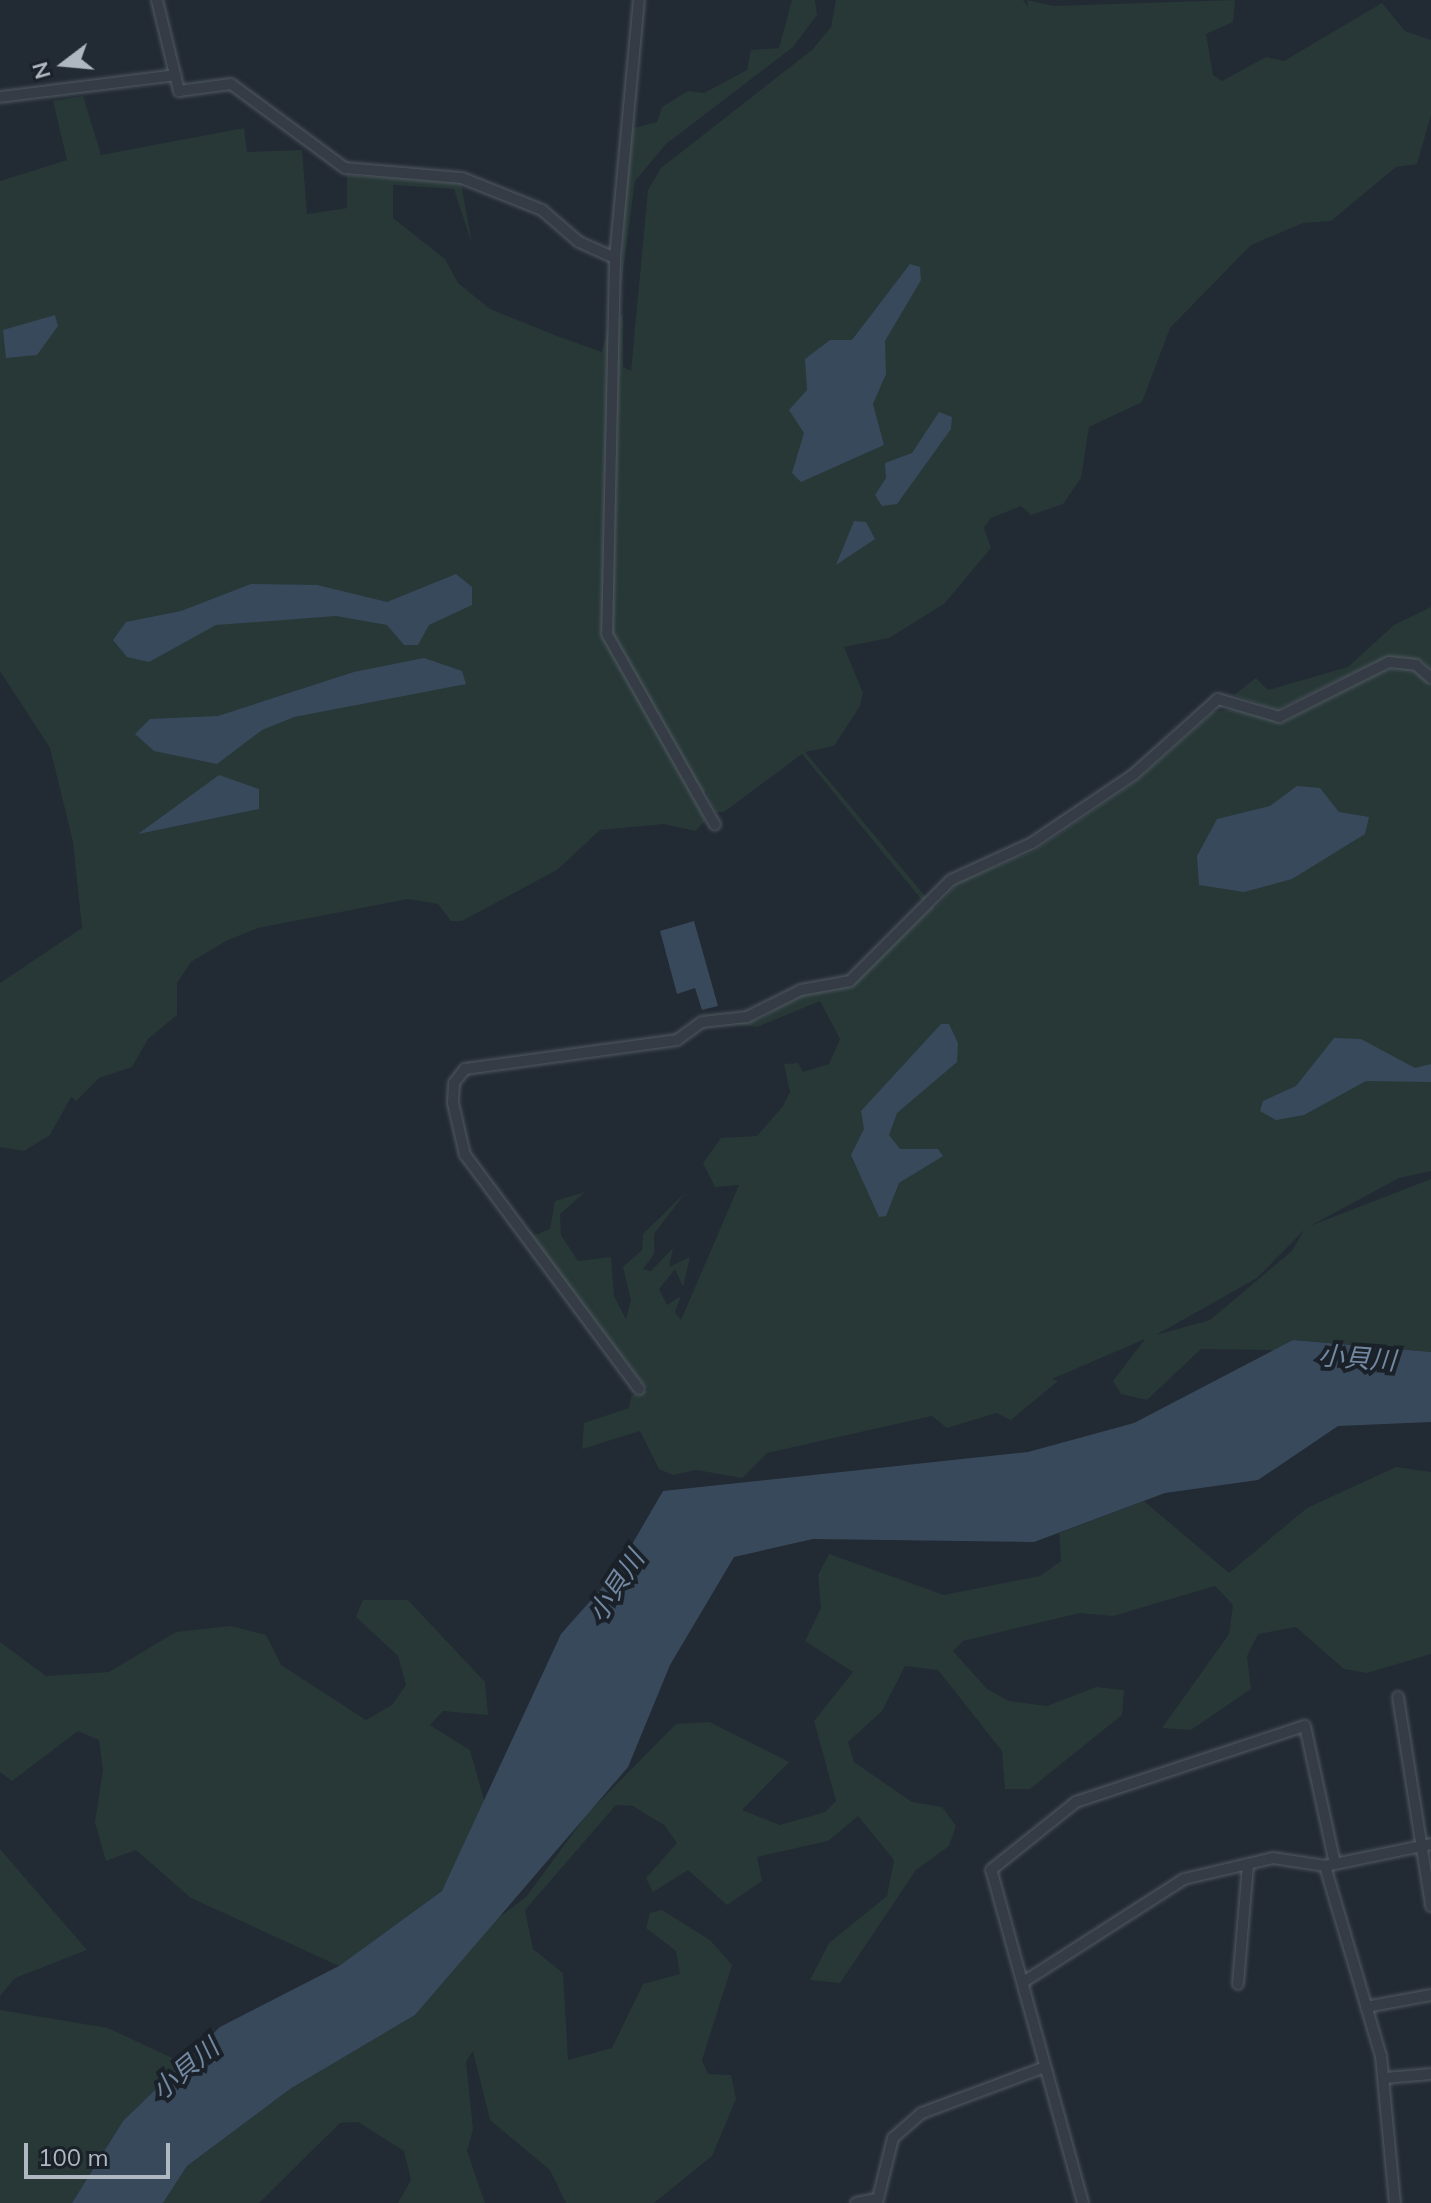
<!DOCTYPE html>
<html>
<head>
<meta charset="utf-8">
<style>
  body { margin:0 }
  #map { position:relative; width:1431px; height:2203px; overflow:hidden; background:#222a34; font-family:Mulish,"Noto Sans JP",sans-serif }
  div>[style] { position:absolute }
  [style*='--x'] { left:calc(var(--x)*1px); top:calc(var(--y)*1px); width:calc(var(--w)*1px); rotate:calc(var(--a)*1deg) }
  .green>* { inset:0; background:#273837 }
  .water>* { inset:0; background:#39495c }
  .roads { filter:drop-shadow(0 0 2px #525a62) drop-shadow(0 0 2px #525a62) }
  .minor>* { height:10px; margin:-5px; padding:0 5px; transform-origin:5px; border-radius:5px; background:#353c45 }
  span { translate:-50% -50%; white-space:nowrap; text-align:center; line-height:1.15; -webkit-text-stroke:8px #1a2129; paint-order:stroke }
  .water-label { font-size:26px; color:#7389a2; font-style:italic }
  .north { position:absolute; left:24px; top:24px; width:80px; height:80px; -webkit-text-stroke:6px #1a2129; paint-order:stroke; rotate:254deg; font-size:22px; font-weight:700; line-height:32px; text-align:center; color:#afb7c1 }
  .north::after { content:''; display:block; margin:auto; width:28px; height:36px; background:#afb7c1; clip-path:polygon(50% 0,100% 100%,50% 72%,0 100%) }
  .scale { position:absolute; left:24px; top:2143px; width:146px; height:36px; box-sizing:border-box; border:4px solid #afb7c1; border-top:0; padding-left:10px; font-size:24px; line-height:28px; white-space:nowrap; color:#afb7c1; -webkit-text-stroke:6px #1a2129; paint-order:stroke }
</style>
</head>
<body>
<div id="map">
  <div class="green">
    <i style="clip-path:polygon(792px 0,815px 0,817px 15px,793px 47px,666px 144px,635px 181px,620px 294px,630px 129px,657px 122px,662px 107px,688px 91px,704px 93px,747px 70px,751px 50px,779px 48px)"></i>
    <i style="clip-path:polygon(evenodd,836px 0,1023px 0,1028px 7px,1027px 0,1053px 6px,1235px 0,1233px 22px,1206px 34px,1213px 75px,1222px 81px,1266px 57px,1284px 61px,1382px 3px,1405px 31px,1431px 40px,1431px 115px,1417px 164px,1396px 167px,1331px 221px,1303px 223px,1251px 245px,1170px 328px,1142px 402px,1089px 427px,1081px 478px,1063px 504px,1031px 515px,1021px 506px,991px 518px,984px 528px,991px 548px,944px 604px,889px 638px,844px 647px,863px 693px,860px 706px,834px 746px,805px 752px,935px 908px,959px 882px,1034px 851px,1135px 782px,1214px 712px,1233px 709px,1282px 723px,1379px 671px,1406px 667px,1422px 676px,1431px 687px,1431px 1171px,1399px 1178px,1310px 1226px,1431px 1179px,1431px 1352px,1293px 1340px,1277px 1350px,1201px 1349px,1147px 1400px,1121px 1394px,1113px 1381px,1145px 1339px,1052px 1379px,1058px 1381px,1011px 1420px,996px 1413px,947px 1428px,932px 1416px,767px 1453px,742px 1478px,696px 1470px,673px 1475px,659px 1469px,640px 1431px,582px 1449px,584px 1423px,629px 1408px,631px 1396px,648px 1390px,521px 1224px,535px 1235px,550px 1229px,555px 1201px,585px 1192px,560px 1214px,561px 1235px,578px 1261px,611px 1257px,614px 1296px,626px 1319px,631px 1300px,623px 1267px,642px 1250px,643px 1234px,686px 1192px,654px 1234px,654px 1254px,643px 1269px,651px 1271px,673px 1248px,669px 1267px,690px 1257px,683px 1287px,675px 1269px,659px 1289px,667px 1305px,681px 1296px,675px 1312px,681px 1320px,739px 1185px,715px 1187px,703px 1163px,721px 1138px,757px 1136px,783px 1106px,790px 1092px,784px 1064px,798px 1063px,803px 1072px,829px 1064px,840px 1039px,820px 1001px,757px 1027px,730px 1023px,760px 1019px,801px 995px,850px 987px,930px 910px,802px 754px,724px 812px,716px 812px,706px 791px,695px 797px,705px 821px,695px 831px,664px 824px,600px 830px,557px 870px,462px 921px,451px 921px,438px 904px,408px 899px,258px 928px,226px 941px,191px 962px,177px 983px,177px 1015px,148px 1039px,132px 1067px,99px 1078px,76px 1101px,71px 1097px,50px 1135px,24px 1151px,0 1147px,0 983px,82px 928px,73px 842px,50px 748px,0 671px,0 181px,67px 160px,53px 101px,83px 96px,101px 155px,244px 128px,247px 152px,302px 150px,307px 214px,347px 208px,347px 175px,461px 183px,472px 244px,454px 189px,393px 185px,393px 218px,445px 259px,458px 283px,490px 309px,557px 336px,602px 352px,608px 328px,623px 314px,623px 367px,631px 371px,648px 190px,661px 168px,812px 50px,831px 27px,836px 0,1304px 1230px,1292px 1251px,1210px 1320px,1156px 1335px,1257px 1278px,1304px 1230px)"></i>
    <i style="clip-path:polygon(1431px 607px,1431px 669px,1423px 661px,1384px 658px,1276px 710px,1234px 695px,1256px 678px,1268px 690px,1348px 667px,1394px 625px)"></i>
    <i style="clip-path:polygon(1396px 1467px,1431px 1472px,1431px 1654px,1367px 1673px,1344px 1669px,1296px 1627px,1258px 1634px,1247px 1656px,1251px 1689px,1191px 1730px,1162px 1728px,1229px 1634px,1233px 1605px,1215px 1586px,1113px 1616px,1080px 1613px,963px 1641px,953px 1651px,987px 1689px,1009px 1701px,1047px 1706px,1096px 1687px,1124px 1690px,1122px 1715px,1030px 1789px,1005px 1789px,1002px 1751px,938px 1670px,905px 1666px,882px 1711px,848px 1742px,854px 1762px,912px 1802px,942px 1807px,956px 1826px,949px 1846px,916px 1870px,840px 1983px,810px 1980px,829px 1943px,887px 1896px,894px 1860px,858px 1816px,828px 1841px,757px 1857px,762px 1881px,727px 1905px,688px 1870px,653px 1892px,646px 1878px,677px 1843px,664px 1825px,633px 1806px,616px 1805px,525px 1910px,533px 1949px,563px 1973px,568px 2060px,612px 2048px,643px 1984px,680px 1974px,676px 1951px,646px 1928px,650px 1913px,662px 1910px,710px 1940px,732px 1965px,702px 2060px,708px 2074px,731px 2075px,736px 2099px,712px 2156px,654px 2203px,566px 2203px,550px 2170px,490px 2120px,473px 2051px,466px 2062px,473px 2129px,467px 2151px,485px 2203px,398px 2203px,411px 2180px,404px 2151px,358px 2122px,340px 2123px,259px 2203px,163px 2203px,187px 2166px,290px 2089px,415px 2015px,498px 1918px,526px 1897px,588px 1813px,676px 1724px,709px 1722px,789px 1762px,742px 1810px,780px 1825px,825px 1812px,836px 1801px,814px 1721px,853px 1672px,805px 1641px,821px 1608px,818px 1575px,829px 1554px,944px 1595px,1040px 1576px,1061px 1561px,1059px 1533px,1144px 1501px,1229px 1573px,1307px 1508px)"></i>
    <i style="clip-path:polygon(363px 1600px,408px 1600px,485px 1682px,488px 1715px,443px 1711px,430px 1725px,470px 1750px,486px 1807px,442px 1891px,339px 1966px,191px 1898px,136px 1850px,106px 1861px,95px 1822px,103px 1770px,99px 1740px,78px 1731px,12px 1781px,0 1772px,0 1642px,46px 1676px,109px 1672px,176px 1632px,231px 1626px,266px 1635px,281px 1665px,366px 1720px,392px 1705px,406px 1685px,398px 1656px,356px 1617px)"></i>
    <i style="clip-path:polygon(0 1849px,87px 1950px,15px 1978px,0 1996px)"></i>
    <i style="clip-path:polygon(0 2010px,108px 2028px,183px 2063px,123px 2121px,72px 2203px,0 2203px)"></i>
  </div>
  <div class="water">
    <i style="clip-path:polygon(910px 264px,920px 267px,921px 280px,885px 341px,886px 374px,873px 404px,884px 445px,801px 482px,792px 473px,804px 433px,789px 410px,807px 390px,805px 359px,830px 340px,852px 340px)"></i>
    <i style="clip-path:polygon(55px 315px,58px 326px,37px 355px,6px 358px,3px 330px)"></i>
    <i style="clip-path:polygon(939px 412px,952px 417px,951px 429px,897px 504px,882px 506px,875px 495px,886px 478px,885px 463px,912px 453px)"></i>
    <i style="clip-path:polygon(854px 521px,866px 522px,875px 539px,836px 565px)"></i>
    <i style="clip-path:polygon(456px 574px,472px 587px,472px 605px,429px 625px,418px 645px,404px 645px,387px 625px,336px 616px,216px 625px,149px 662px,127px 657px,113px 640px,126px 622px,181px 611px,251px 584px,317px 585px,387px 602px)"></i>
    <i style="clip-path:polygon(424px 658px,462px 671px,466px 684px,294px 717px,262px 730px,217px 764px,154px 751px,135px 734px,150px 719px,218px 716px,354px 672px)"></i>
    <i style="clip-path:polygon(219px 775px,259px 789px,259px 809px,138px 834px)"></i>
    <i style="clip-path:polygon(1297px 786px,1320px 788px,1339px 812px,1369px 817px,1365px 834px,1292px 879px,1244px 892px,1199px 885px,1197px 856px,1217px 819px,1270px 806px)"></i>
    <i style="clip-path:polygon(694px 921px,718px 1006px,702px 1010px,695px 988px,677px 994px,660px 931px)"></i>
    <i style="clip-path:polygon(941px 1024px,949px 1024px,958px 1043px,957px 1062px,897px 1113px,889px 1135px,900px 1149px,938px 1149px,943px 1156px,899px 1183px,886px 1216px,879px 1217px,851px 1155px,864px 1129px,861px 1111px)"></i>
    <i style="clip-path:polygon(1334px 1038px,1361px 1039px,1415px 1068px,1431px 1064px,1431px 1082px,1366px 1081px,1304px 1115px,1276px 1120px,1260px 1111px,1263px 1101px,1296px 1086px)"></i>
    <i style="clip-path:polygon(1293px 1340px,1431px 1352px,1431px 1422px,1338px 1426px,1258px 1480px,1165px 1493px,1034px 1542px,813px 1539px,734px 1557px,670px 1665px,628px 1767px,415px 2015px,290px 2089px,187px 2166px,163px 2203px,72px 2203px,123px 2121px,220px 2027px,339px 1966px,442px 1891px,561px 1634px,616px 1572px,663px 1491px,1028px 1452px,1134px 1423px)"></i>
  </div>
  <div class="roads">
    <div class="minor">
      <i style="--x:157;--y:0;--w:94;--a:76.4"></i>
      <i style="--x:179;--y:91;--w:52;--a:-7.7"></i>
      <i style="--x:231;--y:84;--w:142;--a:36.4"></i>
      <i style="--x:345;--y:168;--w:117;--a:4.9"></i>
      <i style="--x:462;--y:178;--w:86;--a:21.8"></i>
      <i style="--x:542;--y:210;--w:49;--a:40.9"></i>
      <i style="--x:579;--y:242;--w:39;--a:24"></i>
      <i style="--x:615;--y:258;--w:259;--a:-84.7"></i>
      <i style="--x:0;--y:97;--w:177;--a:-7.1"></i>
      <i style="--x:615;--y:258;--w:376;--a:91.2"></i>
      <i style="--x:607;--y:634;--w:219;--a:60.5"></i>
      <i style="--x:639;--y:1389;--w:292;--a:-126.6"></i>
      <i style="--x:465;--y:1155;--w:53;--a:-103"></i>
      <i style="--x:453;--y:1103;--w:20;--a:-87"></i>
      <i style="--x:454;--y:1083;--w:18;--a:-52"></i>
      <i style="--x:465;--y:1069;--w:214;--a:-7.8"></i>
      <i style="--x:677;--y:1040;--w:31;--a:-36"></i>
      <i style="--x:702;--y:1022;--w:45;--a:-6.3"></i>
      <i style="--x:747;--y:1017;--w:60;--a:-26.6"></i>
      <i style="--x:801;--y:990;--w:50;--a:-10.4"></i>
      <i style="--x:850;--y:981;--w:143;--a:-45"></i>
      <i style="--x:951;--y:880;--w:89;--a:-24.6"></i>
      <i style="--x:1032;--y:843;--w:122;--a:-34"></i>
      <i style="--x:1133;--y:775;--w:114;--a:-41.8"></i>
      <i style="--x:1218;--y:699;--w:64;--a:16.4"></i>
      <i style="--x:1279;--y:717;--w:123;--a:-26.6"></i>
      <i style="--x:1389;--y:662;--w:27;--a:6"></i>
      <i style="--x:1416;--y:665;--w:20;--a:41"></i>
      <i style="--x:1398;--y:1697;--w:212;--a:81"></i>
      <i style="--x:1325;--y:1866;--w:198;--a:73.6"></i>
      <i style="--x:1381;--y:2056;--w:148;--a:84.6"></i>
      <i style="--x:1025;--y:1981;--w:189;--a:-32.7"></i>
      <i style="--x:1184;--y:1879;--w:91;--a:-13.3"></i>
      <i style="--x:1273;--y:1858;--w:53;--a:8.7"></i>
      <i style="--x:1325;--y:1866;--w:108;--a:-11.7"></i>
      <i style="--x:1238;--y:1984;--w:120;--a:-85.2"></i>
      <i style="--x:1366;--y:2007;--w:66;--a:-10.5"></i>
      <i style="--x:1385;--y:2078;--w:46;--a:-5"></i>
      <i style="--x:856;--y:2203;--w:21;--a:-11"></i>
      <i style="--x:877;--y:2203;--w:67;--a:-76.2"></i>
      <i style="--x:893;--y:2138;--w:38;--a:-41"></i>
      <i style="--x:922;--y:2113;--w:131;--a:-20.5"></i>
      <i style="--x:1083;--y:2203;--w:345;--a:-105.4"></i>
      <i style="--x:991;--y:1870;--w:109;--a:-38.7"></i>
      <i style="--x:1076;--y:1802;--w:241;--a:-18.4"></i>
      <i style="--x:1305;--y:1726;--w:141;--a:77.7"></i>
    </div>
  </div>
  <div class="water-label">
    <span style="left:1357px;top:1358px;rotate:4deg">小貝川</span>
    <span style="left:616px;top:1586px;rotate:-57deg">小貝川</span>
    <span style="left:185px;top:2069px;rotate:-40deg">小貝川</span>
  </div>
  <div class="north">N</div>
  <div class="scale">100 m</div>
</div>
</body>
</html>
